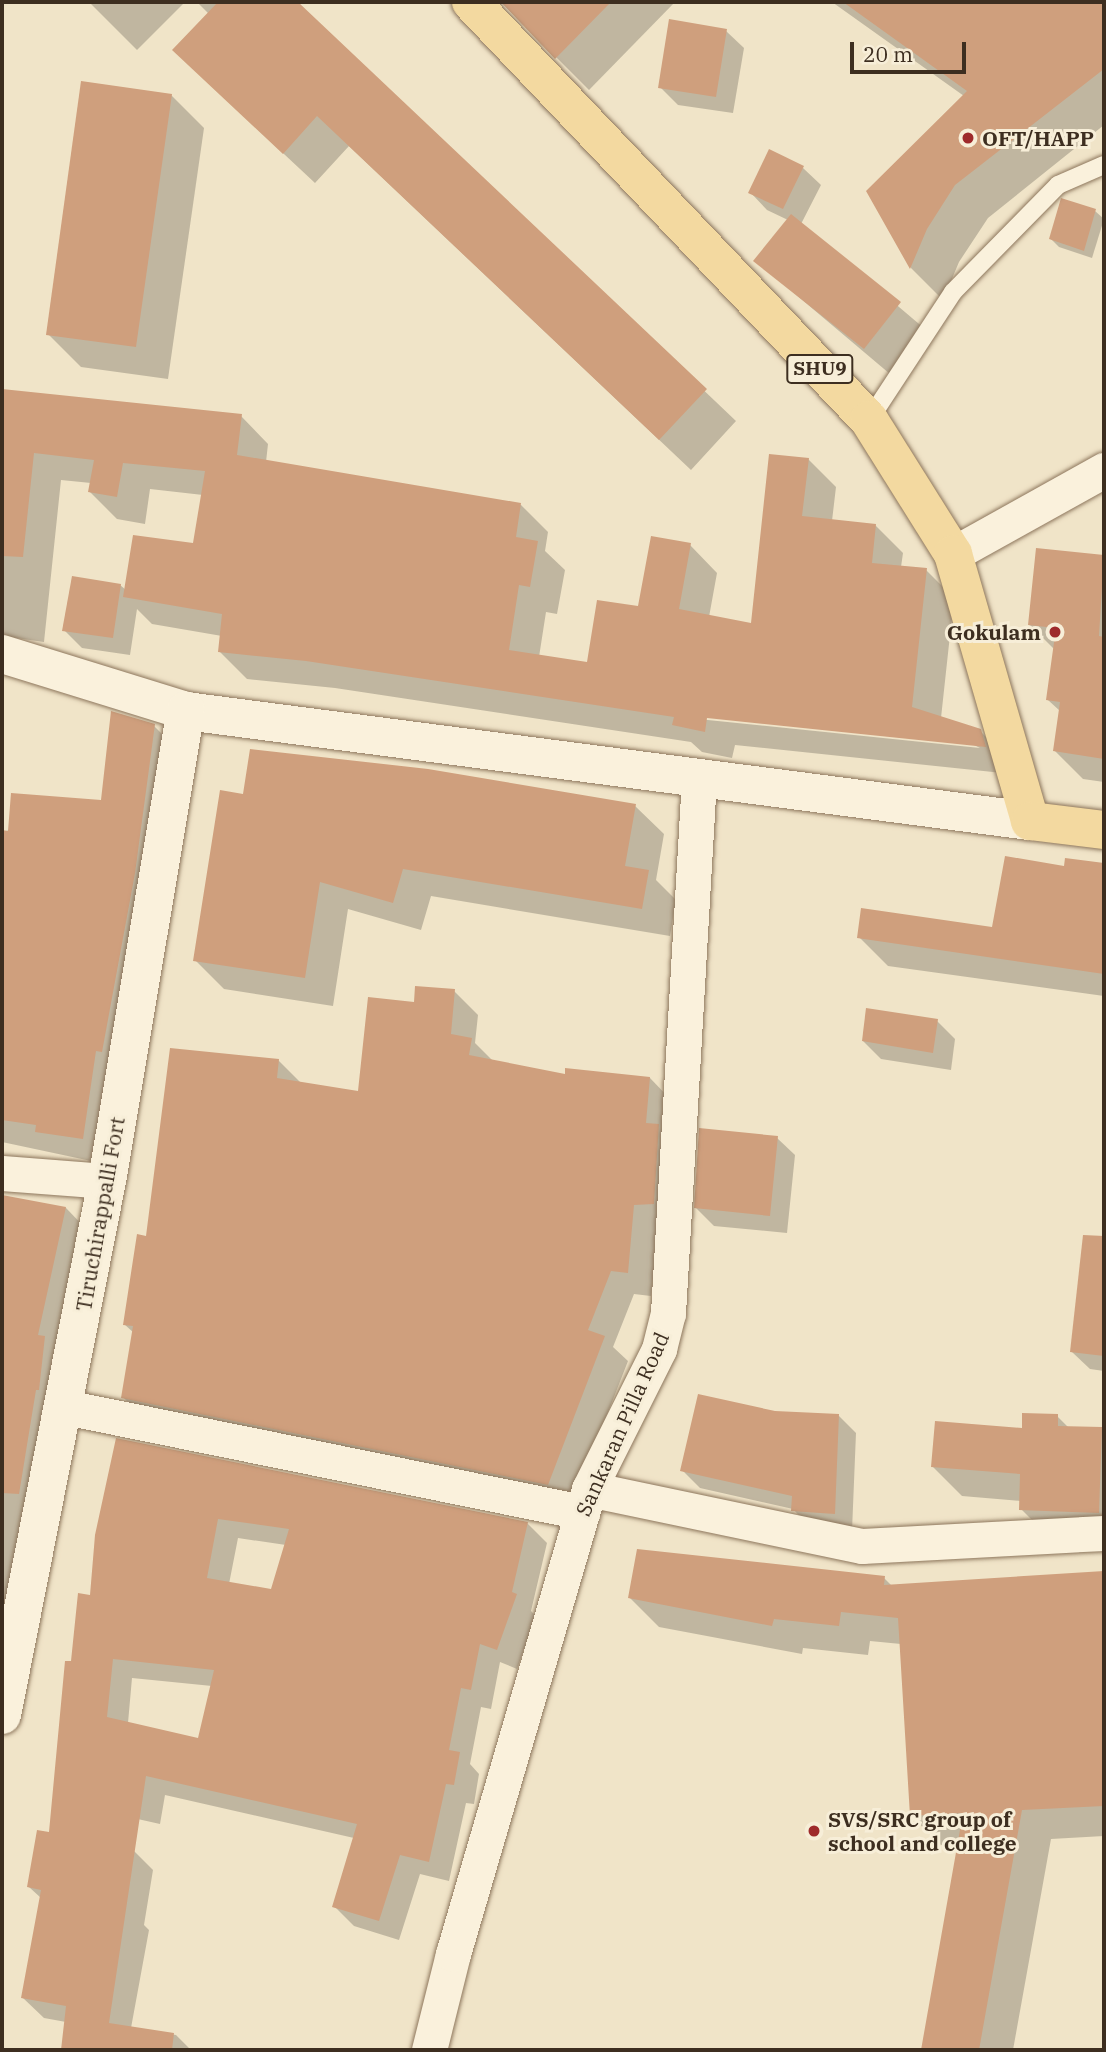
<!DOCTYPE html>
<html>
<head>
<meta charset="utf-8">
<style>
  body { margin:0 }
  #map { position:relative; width:1106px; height:2052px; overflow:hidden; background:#f0e4c8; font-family:"IBM Plex Serif",serif }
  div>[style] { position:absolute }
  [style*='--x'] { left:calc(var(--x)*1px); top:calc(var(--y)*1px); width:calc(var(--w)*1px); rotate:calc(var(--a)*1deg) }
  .shadow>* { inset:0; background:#0003 }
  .building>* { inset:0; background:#cf9f7d }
  .roads { filter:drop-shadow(0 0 2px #8d765c) drop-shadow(0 0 2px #8d765c) }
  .service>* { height:18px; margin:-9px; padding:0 9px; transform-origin:9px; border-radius:9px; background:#faf1dc }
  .minor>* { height:35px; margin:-17.5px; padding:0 17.5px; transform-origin:17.5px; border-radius:17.5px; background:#faf1dc }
  .tertiary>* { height:38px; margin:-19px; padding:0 19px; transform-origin:19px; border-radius:19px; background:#faf1dc }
  .primary>* { height:38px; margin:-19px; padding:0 19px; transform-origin:19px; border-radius:19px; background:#f3d9a0 }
  .dots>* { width:19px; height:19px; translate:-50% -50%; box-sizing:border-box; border:4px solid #f7eed8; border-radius:50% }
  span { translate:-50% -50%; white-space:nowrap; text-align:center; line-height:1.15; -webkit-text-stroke:6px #f7eed8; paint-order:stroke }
  .shield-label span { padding:2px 5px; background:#f7eed8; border:2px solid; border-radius:5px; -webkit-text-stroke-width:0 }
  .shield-label { font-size:19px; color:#3d2e20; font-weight:700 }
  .poi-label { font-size:21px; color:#3d2e20; font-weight:700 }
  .left { translate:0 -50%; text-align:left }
  .right { translate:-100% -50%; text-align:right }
  .street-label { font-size:21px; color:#3d2e20 }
  .frame { position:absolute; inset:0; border:4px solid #3d2e20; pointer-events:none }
  .scale { position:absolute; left:850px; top:42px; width:116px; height:32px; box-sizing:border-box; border:4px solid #3d2e20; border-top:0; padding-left:9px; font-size:21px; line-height:24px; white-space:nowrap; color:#3d2e20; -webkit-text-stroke:5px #f7eed8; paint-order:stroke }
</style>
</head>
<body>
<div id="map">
  <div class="shadow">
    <i style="clip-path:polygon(89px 2px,185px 2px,137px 50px)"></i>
    <i style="clip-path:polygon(197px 2px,296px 2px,736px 421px,691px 470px,349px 146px,315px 183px,206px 81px,209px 14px)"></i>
    <i style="clip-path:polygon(501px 2px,675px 2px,589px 90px)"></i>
    <i style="clip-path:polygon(832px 2px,1104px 2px,1104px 125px,988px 218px,959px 262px,943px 300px,911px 268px,868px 191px,964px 96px)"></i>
    <i style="clip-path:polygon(726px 31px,744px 48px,733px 113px,678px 105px,660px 87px)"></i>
    <i style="clip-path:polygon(171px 95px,204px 128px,168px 379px,81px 367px,48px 334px)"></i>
    <i style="clip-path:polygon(803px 168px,821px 185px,801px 224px,925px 329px,890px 374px,756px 261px,788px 220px,767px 210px,750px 192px)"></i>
    <i style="clip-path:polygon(1095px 211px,1104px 219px,1092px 258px,1059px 247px,1051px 239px)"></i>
    <i style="clip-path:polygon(evenodd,2px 391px,241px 416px,268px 444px,266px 462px,521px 505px,548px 532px,545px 551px,565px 570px,557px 614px,546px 612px,539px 657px,589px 664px,690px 545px,717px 573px,709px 617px,753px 626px,808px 459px,836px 487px,832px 521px,875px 525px,903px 553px,901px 567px,926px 570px,954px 598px,941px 718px,980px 731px,1008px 759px,1012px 774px,735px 745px,732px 758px,702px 752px,691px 742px,335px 688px,247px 679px,220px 652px,222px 636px,152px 624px,137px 609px,130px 655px,82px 648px,64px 630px,120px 585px,126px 590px,195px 545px,203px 495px,150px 489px,145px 524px,117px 519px,90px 492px,91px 483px,61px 480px,44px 642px,2px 636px,2px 391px,699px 716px,972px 744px,980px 748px,698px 719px,699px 716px)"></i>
    <i style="clip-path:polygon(1037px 550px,1104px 556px,1104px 782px,1083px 779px,1055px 751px,1060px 711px,1048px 700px,1055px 650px,1030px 625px)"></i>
    <i style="clip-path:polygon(154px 726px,181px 753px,110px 1165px,2px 1142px,3px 832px,103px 802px)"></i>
    <i style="clip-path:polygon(245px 796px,635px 806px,664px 834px,656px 880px,676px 900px,670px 936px,431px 896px,421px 930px,348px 909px,333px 1006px,224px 989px,195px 960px)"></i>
    <i style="clip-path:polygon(1066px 860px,1104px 865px,1104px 996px,888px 966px,859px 937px,994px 929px,1065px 868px)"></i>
    <i style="clip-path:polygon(454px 991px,478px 1015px,475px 1043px,494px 1062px,566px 1076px,650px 1078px,673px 1102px,651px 1296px,634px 1294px,613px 1347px,628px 1361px,571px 1507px,146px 1421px,123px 1397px,134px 1333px,124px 1324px,147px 1238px,278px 1060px,302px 1084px,359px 1093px,415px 1004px)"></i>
    <i style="clip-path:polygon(937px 1021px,955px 1039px,951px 1070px,881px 1059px,863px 1041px)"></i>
    <i style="clip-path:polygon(777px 1138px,795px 1155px,787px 1233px,714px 1226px,696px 1208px)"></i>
    <i style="clip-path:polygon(66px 1208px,91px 1234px,2px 1672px,2px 1215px)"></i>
    <i style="clip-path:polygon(1079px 1292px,1104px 1296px,1104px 1371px,1090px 1369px,1072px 1352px)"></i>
    <i style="clip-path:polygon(775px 1413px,839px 1416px,856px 1433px,852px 1531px,811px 1528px,793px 1509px,700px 1488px,682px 1470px)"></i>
    <i style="clip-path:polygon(1057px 1416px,1069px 1428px,1104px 1427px,1104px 1542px,1050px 1538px,1021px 1509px,1021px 1501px,962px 1496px,933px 1467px)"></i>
    <i style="clip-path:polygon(evenodd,117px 1440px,527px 1523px,547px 1543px,531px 1611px,536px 1616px,517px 1669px,500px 1662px,491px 1709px,481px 1707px,470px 1764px,479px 1774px,474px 1804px,466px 1803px,449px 1881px,420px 1874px,399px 1940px,354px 1926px,334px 1906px,354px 1838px,165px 1795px,160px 1824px,75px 1805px,73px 1663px,92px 1597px,117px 1440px,238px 1538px,286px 1545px,272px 1591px,229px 1584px,238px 1538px,117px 1440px,132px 1678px,212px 1686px,200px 1740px,128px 1723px,132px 1678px)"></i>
    <i style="clip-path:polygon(1104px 1572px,1104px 1836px,1051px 1839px,1013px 2050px,923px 2050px,960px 1844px,941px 1845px,911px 1816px,901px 1644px,870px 1641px,868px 1655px,803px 1648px,802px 1654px,659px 1627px,630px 1598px,884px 1578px,892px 1586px)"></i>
    <i style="clip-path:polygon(133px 1850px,153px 1870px,144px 1925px,149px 1930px,131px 2028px,176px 2035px,191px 2050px,63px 2050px,66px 2022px,44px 2018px,23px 1998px,41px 1898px,29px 1887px)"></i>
  </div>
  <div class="building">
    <i style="clip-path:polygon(218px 2px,298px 2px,707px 389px,659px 440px,317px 116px,283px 154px,172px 50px)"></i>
    <i style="clip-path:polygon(501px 2px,611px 2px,555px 59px)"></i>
    <i style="clip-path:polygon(843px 2px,1104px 2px,1104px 69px,955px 185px,927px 229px,910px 269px,866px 191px,967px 91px)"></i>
    <i style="clip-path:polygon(669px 19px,727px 29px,716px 97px,658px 88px)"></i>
    <i style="clip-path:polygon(81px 81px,172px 94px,136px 347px,46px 335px)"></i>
    <i style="clip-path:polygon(769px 149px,804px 166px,783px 209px,748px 193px)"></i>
    <i style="clip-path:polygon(1061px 198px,1096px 209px,1084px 251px,1049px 239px)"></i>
    <i style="clip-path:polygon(791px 214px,901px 302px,864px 349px,753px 261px)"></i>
    <i style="clip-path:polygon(2px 389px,242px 414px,237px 455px,521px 503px,516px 537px,538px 541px,530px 587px,519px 585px,509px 650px,587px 662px,597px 600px,638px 606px,651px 536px,691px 543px,679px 609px,751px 623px,769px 454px,809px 458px,802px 516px,876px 524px,872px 563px,927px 568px,912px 707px,981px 729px,986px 747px,707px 718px,705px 732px,672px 725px,674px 717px,306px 661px,218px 652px,222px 614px,123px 597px,133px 535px,193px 543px,205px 471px,123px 463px,117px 497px,88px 492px,94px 460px,34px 453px,23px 557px,2px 556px)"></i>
    <i style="clip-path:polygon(1036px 548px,1104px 555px,1099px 636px,1104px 637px,1104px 759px,1053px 751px,1060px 702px,1046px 700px,1056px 628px,1028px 625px)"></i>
    <i style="clip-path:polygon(72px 576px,121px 584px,113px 638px,62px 631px)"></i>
    <i style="clip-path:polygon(111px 711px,155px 724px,135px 873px,102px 1052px,96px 1051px,83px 1139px,35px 1132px,36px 1125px,2px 1120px,2px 830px,8px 831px,11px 793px,101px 800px)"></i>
    <i style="clip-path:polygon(250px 749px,428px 769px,636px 804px,625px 866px,649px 870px,642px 909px,403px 869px,393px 903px,320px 882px,305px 978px,193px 961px,220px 790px,243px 794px)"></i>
    <i style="clip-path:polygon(1005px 856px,1064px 866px,1065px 858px,1104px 863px,1104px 974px,857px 938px,861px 908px,992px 927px)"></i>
    <i style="clip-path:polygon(415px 986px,455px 989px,451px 1034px,472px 1038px,469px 1055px,565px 1074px,565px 1068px,650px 1077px,646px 1123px,659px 1124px,654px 1204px,634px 1205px,628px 1273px,611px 1271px,588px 1330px,605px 1336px,548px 1485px,121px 1398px,133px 1326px,123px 1325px,137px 1234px,146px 1236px,170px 1048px,279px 1059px,277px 1078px,358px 1091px,368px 997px,414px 1002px)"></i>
    <i style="clip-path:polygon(866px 1008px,938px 1019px,933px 1053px,862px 1041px)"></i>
    <i style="clip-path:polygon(699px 1128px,778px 1136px,770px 1216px,694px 1208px)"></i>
    <i style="clip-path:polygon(2px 1195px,66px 1207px,38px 1335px,45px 1336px,39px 1390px,36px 1390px,19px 1494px,2px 1493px)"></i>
    <i style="clip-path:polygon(1083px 1235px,1104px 1236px,1104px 1356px,1070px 1352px)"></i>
    <i style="clip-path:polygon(698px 1394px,775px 1411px,839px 1414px,835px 1514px,791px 1511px,792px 1496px,680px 1471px)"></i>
    <i style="clip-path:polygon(1022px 1413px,1058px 1414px,1058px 1426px,1102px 1427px,1099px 1513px,1019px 1510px,1020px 1474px,931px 1467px,935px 1421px,1022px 1428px)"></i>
    <i style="clip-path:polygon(evenodd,116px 1438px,528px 1522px,512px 1592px,517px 1594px,497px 1650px,480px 1644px,471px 1690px,461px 1688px,449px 1750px,460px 1752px,454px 1785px,446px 1784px,429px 1862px,400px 1855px,379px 1921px,332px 1907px,357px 1824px,146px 1776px,109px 2023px,174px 2033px,172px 2050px,61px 2050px,66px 2006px,21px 1998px,41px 1890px,27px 1887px,37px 1830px,49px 1832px,65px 1661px,71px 1661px,78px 1593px,90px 1595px,95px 1535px,116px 1438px,218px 1519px,289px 1529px,271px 1589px,207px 1578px,218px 1519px,116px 1438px,113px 1659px,214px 1670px,198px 1738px,107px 1717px,113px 1659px)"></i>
    <i style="clip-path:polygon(637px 1549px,885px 1576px,884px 1585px,1104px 1571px,1104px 1806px,1022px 1810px,979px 2050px,921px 2050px,963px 1813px,910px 1816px,898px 1618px,841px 1612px,839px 1626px,774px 1619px,772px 1626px,628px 1598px)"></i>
  </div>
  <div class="roads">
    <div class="service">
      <i style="--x:869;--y:420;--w:153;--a:-56.7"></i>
      <i style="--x:953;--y:292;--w:150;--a:-45.5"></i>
      <i style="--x:1058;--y:185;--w:50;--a:-23.5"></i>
    </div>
    <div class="minor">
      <i style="--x:953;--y:554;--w:173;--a:-29.1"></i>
      <i style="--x:2;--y:1173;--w:105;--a:4.4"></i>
      <i style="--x:65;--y:1407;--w:528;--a:11.48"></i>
      <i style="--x:589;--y:1489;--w:279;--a:11.8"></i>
      <i style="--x:862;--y:1546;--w:242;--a:-3.1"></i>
      <i style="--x:429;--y:2050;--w:99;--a:-76"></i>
      <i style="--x:453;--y:1954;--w:484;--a:-73.7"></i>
      <i style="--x:589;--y:1489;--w:157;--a:-63.4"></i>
      <i style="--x:659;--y:1349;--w:37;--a:-76"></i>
      <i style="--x:668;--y:1313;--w:536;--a:-86.68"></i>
    </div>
    <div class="tertiary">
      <i style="--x:2;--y:654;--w:193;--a:17.2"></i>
      <i style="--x:186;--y:711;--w:851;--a:7.43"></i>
      <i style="--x:2;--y:1715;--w:544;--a:-78.88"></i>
      <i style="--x:107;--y:1181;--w:477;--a:-80.5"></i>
    </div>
    <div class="primary">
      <i style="--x:471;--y:2;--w:577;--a:46.4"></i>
      <i style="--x:869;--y:420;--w:158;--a:57.9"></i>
      <i style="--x:953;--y:554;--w:278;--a:73.9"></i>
      <i style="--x:1030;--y:821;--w:75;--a:6.9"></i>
    </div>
  </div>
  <div class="dots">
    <i style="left:968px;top:138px;background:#9e2a2b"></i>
    <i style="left:1055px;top:632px;background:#9e2a2b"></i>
    <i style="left:814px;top:1831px;background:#9e2a2b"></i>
  </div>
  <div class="shield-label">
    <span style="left:820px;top:369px">SHU9</span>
  </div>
  <div class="poi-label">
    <span class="left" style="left:982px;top:138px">OFT/HAPP</span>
    <span class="right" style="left:1041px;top:632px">Gokulam</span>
    <span class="left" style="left:828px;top:1831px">SVS/SRC group of<br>school and college</span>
  </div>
  <div class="street-label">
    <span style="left:100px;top:1214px;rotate:-80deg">Tiruchirappalli Fort</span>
    <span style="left:622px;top:1424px;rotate:-66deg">Sankaran Pilla Road</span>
  </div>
  <div class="frame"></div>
  <div class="scale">20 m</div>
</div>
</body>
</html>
